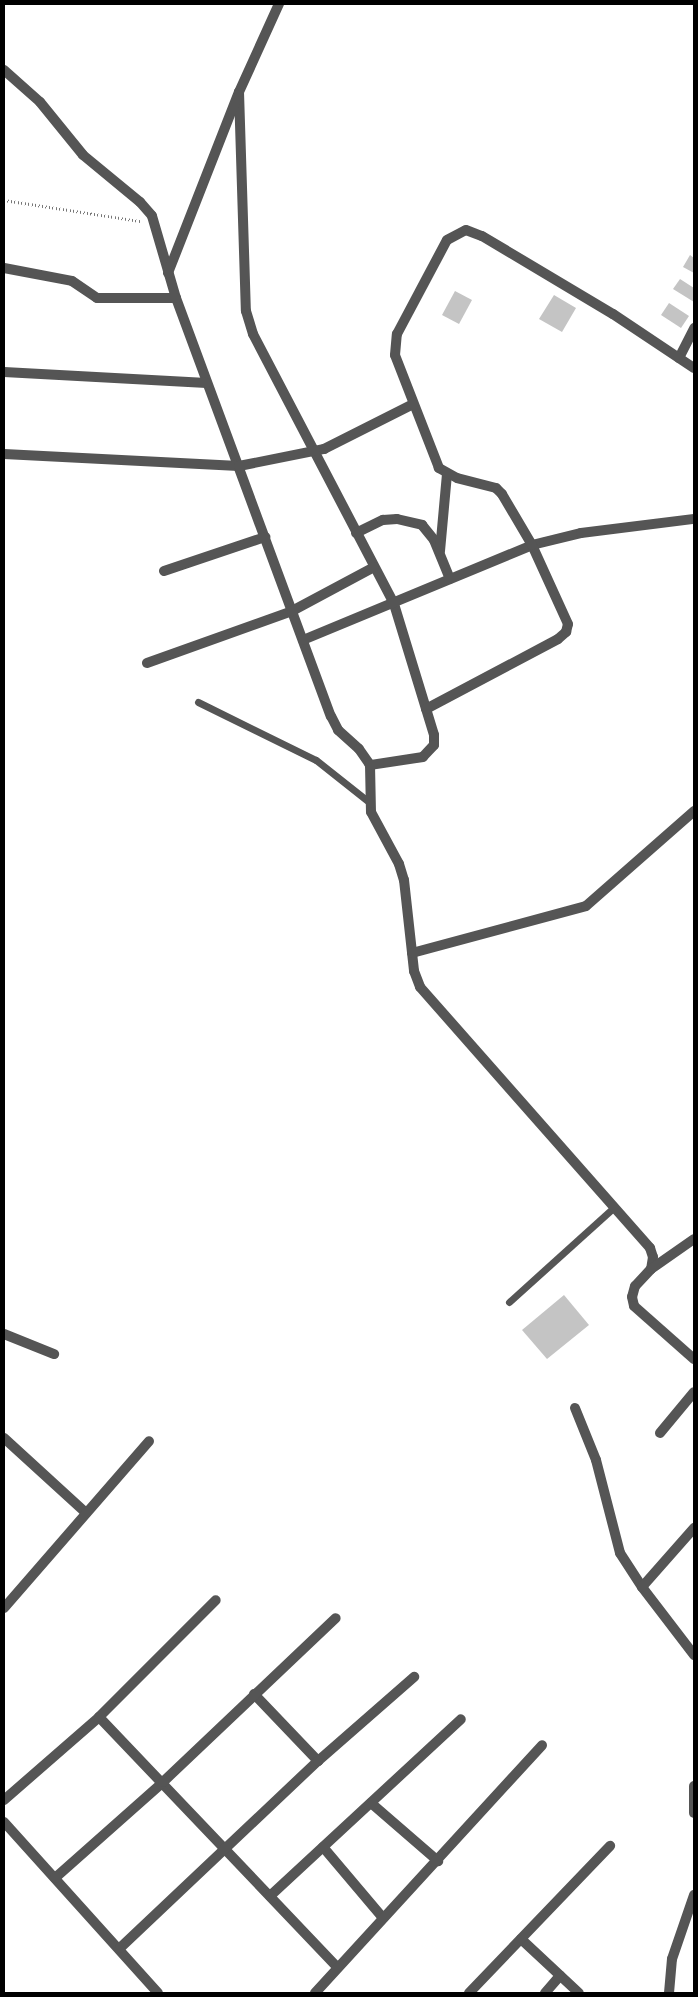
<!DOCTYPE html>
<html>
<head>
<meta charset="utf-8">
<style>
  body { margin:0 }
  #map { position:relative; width:698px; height:1997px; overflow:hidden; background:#fff; font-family:"DejaVu Sans",sans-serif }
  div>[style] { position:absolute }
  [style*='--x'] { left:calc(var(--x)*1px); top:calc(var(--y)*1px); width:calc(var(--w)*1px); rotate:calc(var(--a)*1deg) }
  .building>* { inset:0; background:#c4c4c4 }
  .path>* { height:2.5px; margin-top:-1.25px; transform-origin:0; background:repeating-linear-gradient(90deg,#777 0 1px,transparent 0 3.5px) }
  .service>* { height:7px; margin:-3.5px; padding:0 3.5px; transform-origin:3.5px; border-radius:3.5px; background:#555 }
  .minor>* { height:10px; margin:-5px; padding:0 5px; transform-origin:5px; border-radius:5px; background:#555 }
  span { translate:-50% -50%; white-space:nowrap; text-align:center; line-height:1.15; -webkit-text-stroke:4px #fff; paint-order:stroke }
  .frame { position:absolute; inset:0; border:5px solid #000; pointer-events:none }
</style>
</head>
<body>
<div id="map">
  <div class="building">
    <i style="clip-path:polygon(690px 255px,694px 258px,694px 273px,683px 267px)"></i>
    <i style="clip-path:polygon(680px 279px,694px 288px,694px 302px,673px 289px)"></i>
    <i style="clip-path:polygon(455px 291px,472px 300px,459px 324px,442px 315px)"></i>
    <i style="clip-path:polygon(554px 295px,576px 308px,562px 332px,539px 319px)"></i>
    <i style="clip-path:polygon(669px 303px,689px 316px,681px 328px,661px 315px)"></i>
    <i style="clip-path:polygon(564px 1295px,589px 1325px,547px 1359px,522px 1330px)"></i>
  </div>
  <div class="path">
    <i style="--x:4;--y:200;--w:138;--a:8.8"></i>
  </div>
  <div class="service">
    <i style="--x:198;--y:702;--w:131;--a:26.2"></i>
    <i style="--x:316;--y:760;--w:68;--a:38.4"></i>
    <i style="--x:509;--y:1302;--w:142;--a:-42.1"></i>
  </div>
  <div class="minor">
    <i style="--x:4;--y:70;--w:48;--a:41.6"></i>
    <i style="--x:40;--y:102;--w:68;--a:50.9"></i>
    <i style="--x:83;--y:155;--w:74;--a:39.5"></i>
    <i style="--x:140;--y:202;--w:18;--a:49"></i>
    <i style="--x:152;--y:216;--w:85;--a:73.7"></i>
    <i style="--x:176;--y:298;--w:446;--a:69.7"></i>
    <i style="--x:331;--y:716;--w:16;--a:63"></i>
    <i style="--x:338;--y:730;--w:28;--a:42"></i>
    <i style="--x:359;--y:749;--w:19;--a:55"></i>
    <i style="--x:370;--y:765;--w:47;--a:88.8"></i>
    <i style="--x:371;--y:812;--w:59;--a:61.7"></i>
    <i style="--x:399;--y:864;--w:17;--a:73"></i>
    <i style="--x:404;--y:880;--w:92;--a:83.7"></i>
    <i style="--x:414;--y:971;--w:17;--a:69"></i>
    <i style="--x:420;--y:987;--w:348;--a:48.6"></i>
    <i style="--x:650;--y:1248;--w:9;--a:72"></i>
    <i style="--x:653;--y:1257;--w:12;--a:99"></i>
    <i style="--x:651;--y:1269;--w:23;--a:133"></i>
    <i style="--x:635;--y:1286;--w:11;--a:105"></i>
    <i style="--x:632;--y:1297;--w:9;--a:77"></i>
    <i style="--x:634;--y:1306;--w:80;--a:41.5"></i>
    <i style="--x:239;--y:92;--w:219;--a:88.2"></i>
    <i style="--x:246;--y:311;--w:24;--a:73"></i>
    <i style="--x:253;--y:334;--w:305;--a:62.4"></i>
    <i style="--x:394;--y:604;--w:137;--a:73"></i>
    <i style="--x:434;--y:735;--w:10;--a:90"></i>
    <i style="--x:434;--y:745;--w:16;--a:133"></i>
    <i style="--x:423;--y:757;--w:54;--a:171.4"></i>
    <i style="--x:4;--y:268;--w:69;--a:10.8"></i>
    <i style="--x:72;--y:281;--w:30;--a:34"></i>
    <i style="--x:97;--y:298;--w:79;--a:0"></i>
    <i style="--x:168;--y:273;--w:194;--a:-68.6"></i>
    <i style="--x:239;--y:92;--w:97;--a:-65.6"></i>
    <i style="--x:679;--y:358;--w:34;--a:-63"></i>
    <i style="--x:4;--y:372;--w:203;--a:3.1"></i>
    <i style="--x:4;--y:454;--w:235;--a:2.9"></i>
    <i style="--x:239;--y:466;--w:87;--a:-11.3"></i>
    <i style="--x:324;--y:449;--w:100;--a:-26.8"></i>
    <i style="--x:356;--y:533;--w:30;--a:-26"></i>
    <i style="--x:383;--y:520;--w:14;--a:-4"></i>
    <i style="--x:397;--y:519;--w:26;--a:13"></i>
    <i style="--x:422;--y:525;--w:19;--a:51"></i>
    <i style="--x:434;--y:540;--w:42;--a:67.7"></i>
    <i style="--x:440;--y:551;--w:77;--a:-84.8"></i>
    <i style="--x:164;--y:571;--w:107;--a:-18.6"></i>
    <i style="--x:303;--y:640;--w:248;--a:-22.5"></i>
    <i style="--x:532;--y:545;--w:50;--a:-13.8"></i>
    <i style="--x:581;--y:533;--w:114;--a:-7.1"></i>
    <i style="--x:147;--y:663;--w:154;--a:-19.7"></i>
    <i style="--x:292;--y:611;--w:93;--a:-28.2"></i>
    <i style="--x:426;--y:709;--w:149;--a:-27.9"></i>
    <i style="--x:558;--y:639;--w:11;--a:-41"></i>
    <i style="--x:566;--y:632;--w:8;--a:-76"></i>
    <i style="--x:568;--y:624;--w:87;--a:-114.5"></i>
    <i style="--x:532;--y:545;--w:59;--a:-120.5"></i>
    <i style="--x:502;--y:494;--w:8;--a:-135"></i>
    <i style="--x:496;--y:488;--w:40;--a:-165.6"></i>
    <i style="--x:457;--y:478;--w:21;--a:-151"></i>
    <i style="--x:439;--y:468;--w:121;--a:-111.3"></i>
    <i style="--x:395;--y:355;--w:21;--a:-85"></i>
    <i style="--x:397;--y:334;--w:106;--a:-62"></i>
    <i style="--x:447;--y:240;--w:21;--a:-28"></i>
    <i style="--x:466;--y:230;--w:17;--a:21"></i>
    <i style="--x:482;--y:236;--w:152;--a:30.8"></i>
    <i style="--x:613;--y:314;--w:97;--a:33.7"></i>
    <i style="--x:412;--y:953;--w:180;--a:-15.1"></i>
    <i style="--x:586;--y:906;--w:144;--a:-41.3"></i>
    <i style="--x:651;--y:1269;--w:52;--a:-34.9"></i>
    <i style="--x:4;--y:1334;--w:54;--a:21.8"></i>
    <i style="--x:575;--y:1408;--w:56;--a:68"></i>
    <i style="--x:596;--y:1460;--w:96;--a:75.5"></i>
    <i style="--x:620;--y:1553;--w:40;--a:57.1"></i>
    <i style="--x:642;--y:1587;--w:86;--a:52.6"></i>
    <i style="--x:660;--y:1433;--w:53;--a:-50.3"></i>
    <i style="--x:4;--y:1438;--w:111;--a:42.4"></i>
    <i style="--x:642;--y:1587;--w:79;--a:-48.6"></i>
    <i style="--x:4;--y:1608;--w:221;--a:-49"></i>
    <i style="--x:254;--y:1694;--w:93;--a:46.3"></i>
    <i style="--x:99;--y:1717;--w:345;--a:46.4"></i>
    <i style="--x:694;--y:1786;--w:27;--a:90"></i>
    <i style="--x:4;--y:1800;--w:126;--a:-41.1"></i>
    <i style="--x:99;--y:1717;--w:165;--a:-45"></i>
    <i style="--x:371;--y:1803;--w:89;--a:40.9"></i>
    <i style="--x:4;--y:1822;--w:230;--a:48"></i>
    <i style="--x:323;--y:1847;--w:93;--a:49.8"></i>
    <i style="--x:55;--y:1878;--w:144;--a:-41.6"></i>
    <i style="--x:163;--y:1782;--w:238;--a:-43.5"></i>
    <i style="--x:270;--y:1896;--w:260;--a:-42.8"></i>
    <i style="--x:521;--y:1939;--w:79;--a:43"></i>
    <i style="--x:120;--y:1948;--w:272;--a:-43.4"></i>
    <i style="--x:318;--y:1761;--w:128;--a:-41.2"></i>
    <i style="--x:315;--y:1993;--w:336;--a:-47.5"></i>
    <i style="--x:469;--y:1993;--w:204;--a:-46.2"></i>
    <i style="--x:545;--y:1993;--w:23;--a:-49"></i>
    <i style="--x:669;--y:1993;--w:34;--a:-85"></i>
    <i style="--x:672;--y:1959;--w:68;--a:-71"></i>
  </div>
  <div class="frame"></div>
</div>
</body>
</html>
